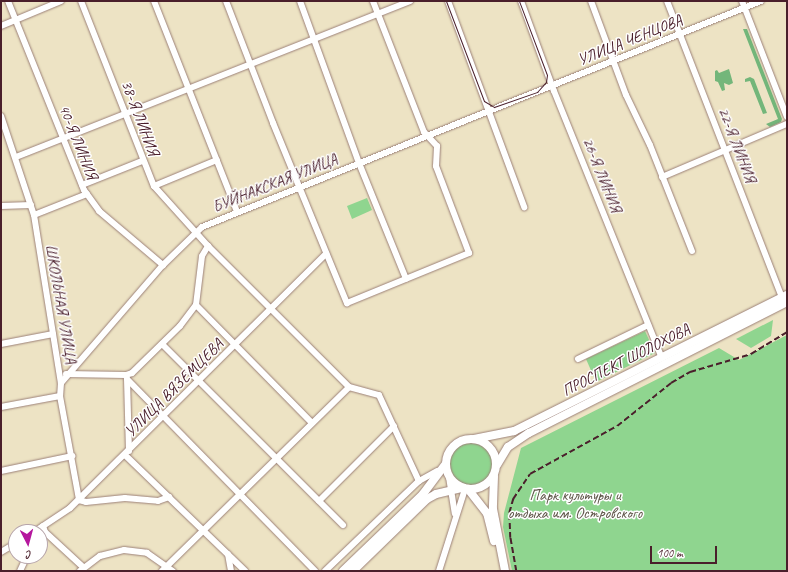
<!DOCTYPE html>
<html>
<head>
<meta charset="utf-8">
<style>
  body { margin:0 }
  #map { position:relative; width:788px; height:572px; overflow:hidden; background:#ede3c4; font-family:Caveat,sans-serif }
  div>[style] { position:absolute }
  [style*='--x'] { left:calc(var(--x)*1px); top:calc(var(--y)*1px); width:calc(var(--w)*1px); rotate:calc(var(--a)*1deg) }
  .green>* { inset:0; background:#8fd58f }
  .round { border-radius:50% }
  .forest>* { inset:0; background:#73b67a }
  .roads { filter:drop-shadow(0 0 1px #9c8178) drop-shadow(0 0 1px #9c8178) }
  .minor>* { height:6px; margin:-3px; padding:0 3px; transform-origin:3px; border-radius:3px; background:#fff }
  .major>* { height:8px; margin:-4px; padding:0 4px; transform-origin:4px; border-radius:4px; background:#fff }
  .major>.ring { margin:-4px; padding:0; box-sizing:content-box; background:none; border:8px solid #fff; border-radius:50% }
  .tram>* { height:1px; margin:-0.5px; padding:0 0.5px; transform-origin:0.5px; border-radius:0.5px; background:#4a1f2b }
  .rail>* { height:1.5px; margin-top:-0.75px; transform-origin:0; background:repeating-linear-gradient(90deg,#4a1f2b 0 6px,transparent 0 9px) }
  span { translate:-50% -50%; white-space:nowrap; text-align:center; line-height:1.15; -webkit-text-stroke:3px #fff; paint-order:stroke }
  .street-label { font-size:16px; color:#4a1f2b }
  .park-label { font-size:16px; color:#5f5649 }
  .frame { position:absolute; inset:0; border:2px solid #4a1f2b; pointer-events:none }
  .north { position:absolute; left:8px; top:524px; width:40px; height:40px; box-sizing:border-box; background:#fff; border:1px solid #b7a5aa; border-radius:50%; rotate:174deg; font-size:11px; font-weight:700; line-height:16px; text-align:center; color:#4a1f2b }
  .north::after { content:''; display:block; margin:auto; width:14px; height:18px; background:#b5179e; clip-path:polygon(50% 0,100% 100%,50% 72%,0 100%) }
  .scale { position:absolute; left:650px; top:546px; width:67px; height:18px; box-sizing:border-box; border:2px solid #4a1f2b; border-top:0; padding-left:5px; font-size:12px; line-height:14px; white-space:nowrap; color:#4a1f2b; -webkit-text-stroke:3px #fff; paint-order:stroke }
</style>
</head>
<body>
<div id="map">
  <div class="green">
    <i style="clip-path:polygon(367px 198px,372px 210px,352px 219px,347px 206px)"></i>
    <i style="clip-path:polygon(773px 320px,771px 336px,751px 348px,736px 339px)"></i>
    <i style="clip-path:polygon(645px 331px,655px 353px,596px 382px,586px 359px)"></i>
    <i style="clip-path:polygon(787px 335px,787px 571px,512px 571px,503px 527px,504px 513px,521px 448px,719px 348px,739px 360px)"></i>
    <i class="round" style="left:450px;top:443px;width:42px;height:42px"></i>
  </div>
  <div class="forest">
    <i style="clip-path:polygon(743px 29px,747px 29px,782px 119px,781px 122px,770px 127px,766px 124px,778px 119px)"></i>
    <i style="clip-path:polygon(729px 69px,733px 83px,729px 85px,724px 83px,725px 90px,722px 91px,718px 82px,715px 81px,715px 71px,717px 70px,719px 73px)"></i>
    <i style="clip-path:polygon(750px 77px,754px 79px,767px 113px,763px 114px,750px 81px,745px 82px,745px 79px)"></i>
  </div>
  <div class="roads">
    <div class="minor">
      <i style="--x:8;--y:1;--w:204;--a:68.1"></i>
      <i style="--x:84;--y:190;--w:26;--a:54"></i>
      <i style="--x:99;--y:211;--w:84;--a:40.2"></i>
      <i style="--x:81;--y:1;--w:199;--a:68.5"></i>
      <i style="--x:154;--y:186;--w:81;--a:48"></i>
      <i style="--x:208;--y:246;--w:199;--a:45"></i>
      <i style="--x:349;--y:387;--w:31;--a:15"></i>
      <i style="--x:379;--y:395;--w:95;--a:65.1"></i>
      <i style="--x:419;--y:481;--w:21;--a:-29"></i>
      <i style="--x:154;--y:1;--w:227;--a:68.5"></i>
      <i style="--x:226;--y:1;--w:131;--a:68.9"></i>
      <i style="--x:273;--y:123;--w:195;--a:67.7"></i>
      <i style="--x:347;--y:303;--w:132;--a:-22.3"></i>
      <i style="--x:469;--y:253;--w:93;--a:-110.8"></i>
      <i style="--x:436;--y:166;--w:20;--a:-87"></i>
      <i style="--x:437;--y:146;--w:19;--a:-133"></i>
      <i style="--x:424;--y:132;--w:141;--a:-111.3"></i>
      <i style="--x:300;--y:1;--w:172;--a:70"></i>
      <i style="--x:359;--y:163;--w:125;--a:67.9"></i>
      <i style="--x:448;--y:1;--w:220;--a:69.7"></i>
      <i style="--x:521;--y:1;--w:96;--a:69.9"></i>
      <i style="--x:554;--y:91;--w:288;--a:68"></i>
      <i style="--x:591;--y:1;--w:100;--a:69.6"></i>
      <i style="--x:626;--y:95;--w:55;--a:64.4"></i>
      <i style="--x:650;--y:145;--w:114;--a:68.4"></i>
      <i style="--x:667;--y:1;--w:318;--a:68.8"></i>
      <i style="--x:742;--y:1;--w:124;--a:68.8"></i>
      <i style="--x:1;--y:26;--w:65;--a:-22.6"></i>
      <i style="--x:1;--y:116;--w:104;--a:71.6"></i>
      <i style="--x:34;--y:215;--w:170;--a:80.9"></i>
      <i style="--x:61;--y:383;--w:13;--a:94"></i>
      <i style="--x:60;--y:396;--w:106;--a:79.6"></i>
      <i style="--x:16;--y:157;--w:424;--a:-21.6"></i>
      <i style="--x:662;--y:177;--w:136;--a:-23"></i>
      <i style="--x:82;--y:185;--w:65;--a:-21.8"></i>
      <i style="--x:154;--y:186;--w:68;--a:-22.4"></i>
      <i style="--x:1;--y:206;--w:30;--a:-2"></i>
      <i style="--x:34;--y:215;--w:57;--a:-21.6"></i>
      <i style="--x:196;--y:305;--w:165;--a:45.5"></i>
      <i style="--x:1;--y:344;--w:53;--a:-10.9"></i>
      <i style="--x:162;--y:344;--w:256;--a:45"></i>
      <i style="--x:578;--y:359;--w:78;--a:-25.9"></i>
      <i style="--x:66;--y:374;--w:60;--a:1"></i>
      <i style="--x:126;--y:375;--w:6;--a:-18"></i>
      <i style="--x:132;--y:373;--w:67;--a:-44.4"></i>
      <i style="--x:180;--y:326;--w:26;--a:-53"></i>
      <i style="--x:196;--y:305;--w:49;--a:-83"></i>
      <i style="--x:202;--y:256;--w:12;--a:-59"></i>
      <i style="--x:127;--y:379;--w:269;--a:45.6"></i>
      <i style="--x:127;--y:379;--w:72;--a:88.4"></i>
      <i style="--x:61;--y:383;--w:156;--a:-49.2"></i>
      <i style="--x:163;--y:265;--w:54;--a:-44.3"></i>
      <i style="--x:202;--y:227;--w:603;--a:-22.01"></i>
      <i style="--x:1;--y:407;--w:60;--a:-10.6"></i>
      <i style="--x:125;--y:455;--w:167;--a:44"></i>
      <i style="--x:1;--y:471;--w:73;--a:-11.9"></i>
      <i style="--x:449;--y:477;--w:37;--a:81"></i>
      <i style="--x:79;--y:500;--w:7;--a:16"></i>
      <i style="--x:86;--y:502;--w:39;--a:-6"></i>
      <i style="--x:125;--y:498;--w:33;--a:5"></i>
      <i style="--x:158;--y:501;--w:12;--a:-20"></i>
      <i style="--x:319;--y:501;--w:106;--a:-45"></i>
      <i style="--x:43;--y:526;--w:6;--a:72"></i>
      <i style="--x:45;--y:532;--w:52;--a:42.6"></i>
      <i style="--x:34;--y:532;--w:43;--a:-33.7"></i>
      <i style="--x:70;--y:508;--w:361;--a:-44.8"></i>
      <i style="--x:1;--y:552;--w:17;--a:-31"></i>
      <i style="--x:228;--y:554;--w:17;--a:80"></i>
      <i style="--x:20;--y:571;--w:17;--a:-65"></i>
      <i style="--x:80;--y:571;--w:25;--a:-37"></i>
      <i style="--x:100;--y:556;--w:25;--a:-14"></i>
      <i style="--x:124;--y:550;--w:23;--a:7"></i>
      <i style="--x:147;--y:553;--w:32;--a:35"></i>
      <i style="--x:162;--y:571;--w:262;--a:-44.5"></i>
      <i style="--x:325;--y:571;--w:130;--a:-43.8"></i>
      <i style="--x:439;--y:571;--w:86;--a:-72.4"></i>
    </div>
    <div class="major">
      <i class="ring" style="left:446px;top:439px;width:42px;height:42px"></i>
      <i style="--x:474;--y:439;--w:41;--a:-11.3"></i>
      <i style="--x:514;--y:431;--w:305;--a:-26.5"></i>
      <i style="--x:497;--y:465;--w:21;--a:-59"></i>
      <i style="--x:508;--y:447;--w:25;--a:-34"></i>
      <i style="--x:529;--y:433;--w:289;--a:-26.9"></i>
      <i style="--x:494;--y:476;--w:33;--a:92"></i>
      <i style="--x:493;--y:509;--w:63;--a:79"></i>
      <i style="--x:468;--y:489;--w:31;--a:52"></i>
      <i style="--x:487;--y:513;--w:29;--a:76"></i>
      <i style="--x:343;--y:571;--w:111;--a:-43.9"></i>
      <i style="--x:423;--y:494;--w:38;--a:-53"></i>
      <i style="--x:353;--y:571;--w:103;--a:-44.2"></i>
      <i style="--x:427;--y:499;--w:10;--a:-29"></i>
      <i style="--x:436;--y:494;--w:28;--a:-13"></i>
    </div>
  </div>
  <div class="tram">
    <i style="--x:446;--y:1;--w:107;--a:69.2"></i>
    <i style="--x:484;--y:101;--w:12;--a:31"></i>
    <i style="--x:494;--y:107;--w:46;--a:-19.2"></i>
    <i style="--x:537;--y:92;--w:13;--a:-48"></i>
    <i style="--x:546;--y:82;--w:7;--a:-82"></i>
    <i style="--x:547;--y:75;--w:79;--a:-110.7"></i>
  </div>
  <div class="rail">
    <i style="--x:516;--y:571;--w:34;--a:-100"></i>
    <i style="--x:510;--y:538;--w:25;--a:-92"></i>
    <i style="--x:509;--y:513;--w:15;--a:-74"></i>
    <i style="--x:513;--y:499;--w:30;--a:-56"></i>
    <i style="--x:530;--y:474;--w:99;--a:-28.9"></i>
    <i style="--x:617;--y:426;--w:69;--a:-38.5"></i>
    <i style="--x:671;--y:383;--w:22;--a:-30"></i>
    <i style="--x:690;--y:372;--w:64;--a:-16.4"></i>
    <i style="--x:751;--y:354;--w:42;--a:-31.4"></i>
  </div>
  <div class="street-label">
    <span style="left:630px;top:40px;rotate:-22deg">УЛИЦА ЧЕНЦОВА</span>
    <span style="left:140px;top:118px;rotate:69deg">38-Я ЛИНИЯ</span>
    <span style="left:78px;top:142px;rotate:68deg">40-Я ЛИНИЯ</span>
    <span style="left:737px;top:145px;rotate:69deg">22-Я ЛИНИЯ</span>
    <span style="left:602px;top:175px;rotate:68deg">26-Я ЛИНИЯ</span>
    <span style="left:275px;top:183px;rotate:-22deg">БУЙНАКСКАЯ УЛИЦА</span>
    <span style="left:61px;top:304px;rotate:80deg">ШКОЛЬНАЯ УЛИЦА</span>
    <span style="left:626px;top:360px;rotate:-27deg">ПРОСПЕКТ ШОЛОХОВА</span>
    <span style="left:174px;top:388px;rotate:-45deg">УЛИЦА ВЯЗЕМЦЕВА</span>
  </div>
  <div class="park-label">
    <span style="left:575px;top:504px">Парк культуры и<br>отдыха им. Островского</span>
  </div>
  <div class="frame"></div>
  <div class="north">С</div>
  <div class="scale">100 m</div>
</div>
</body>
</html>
